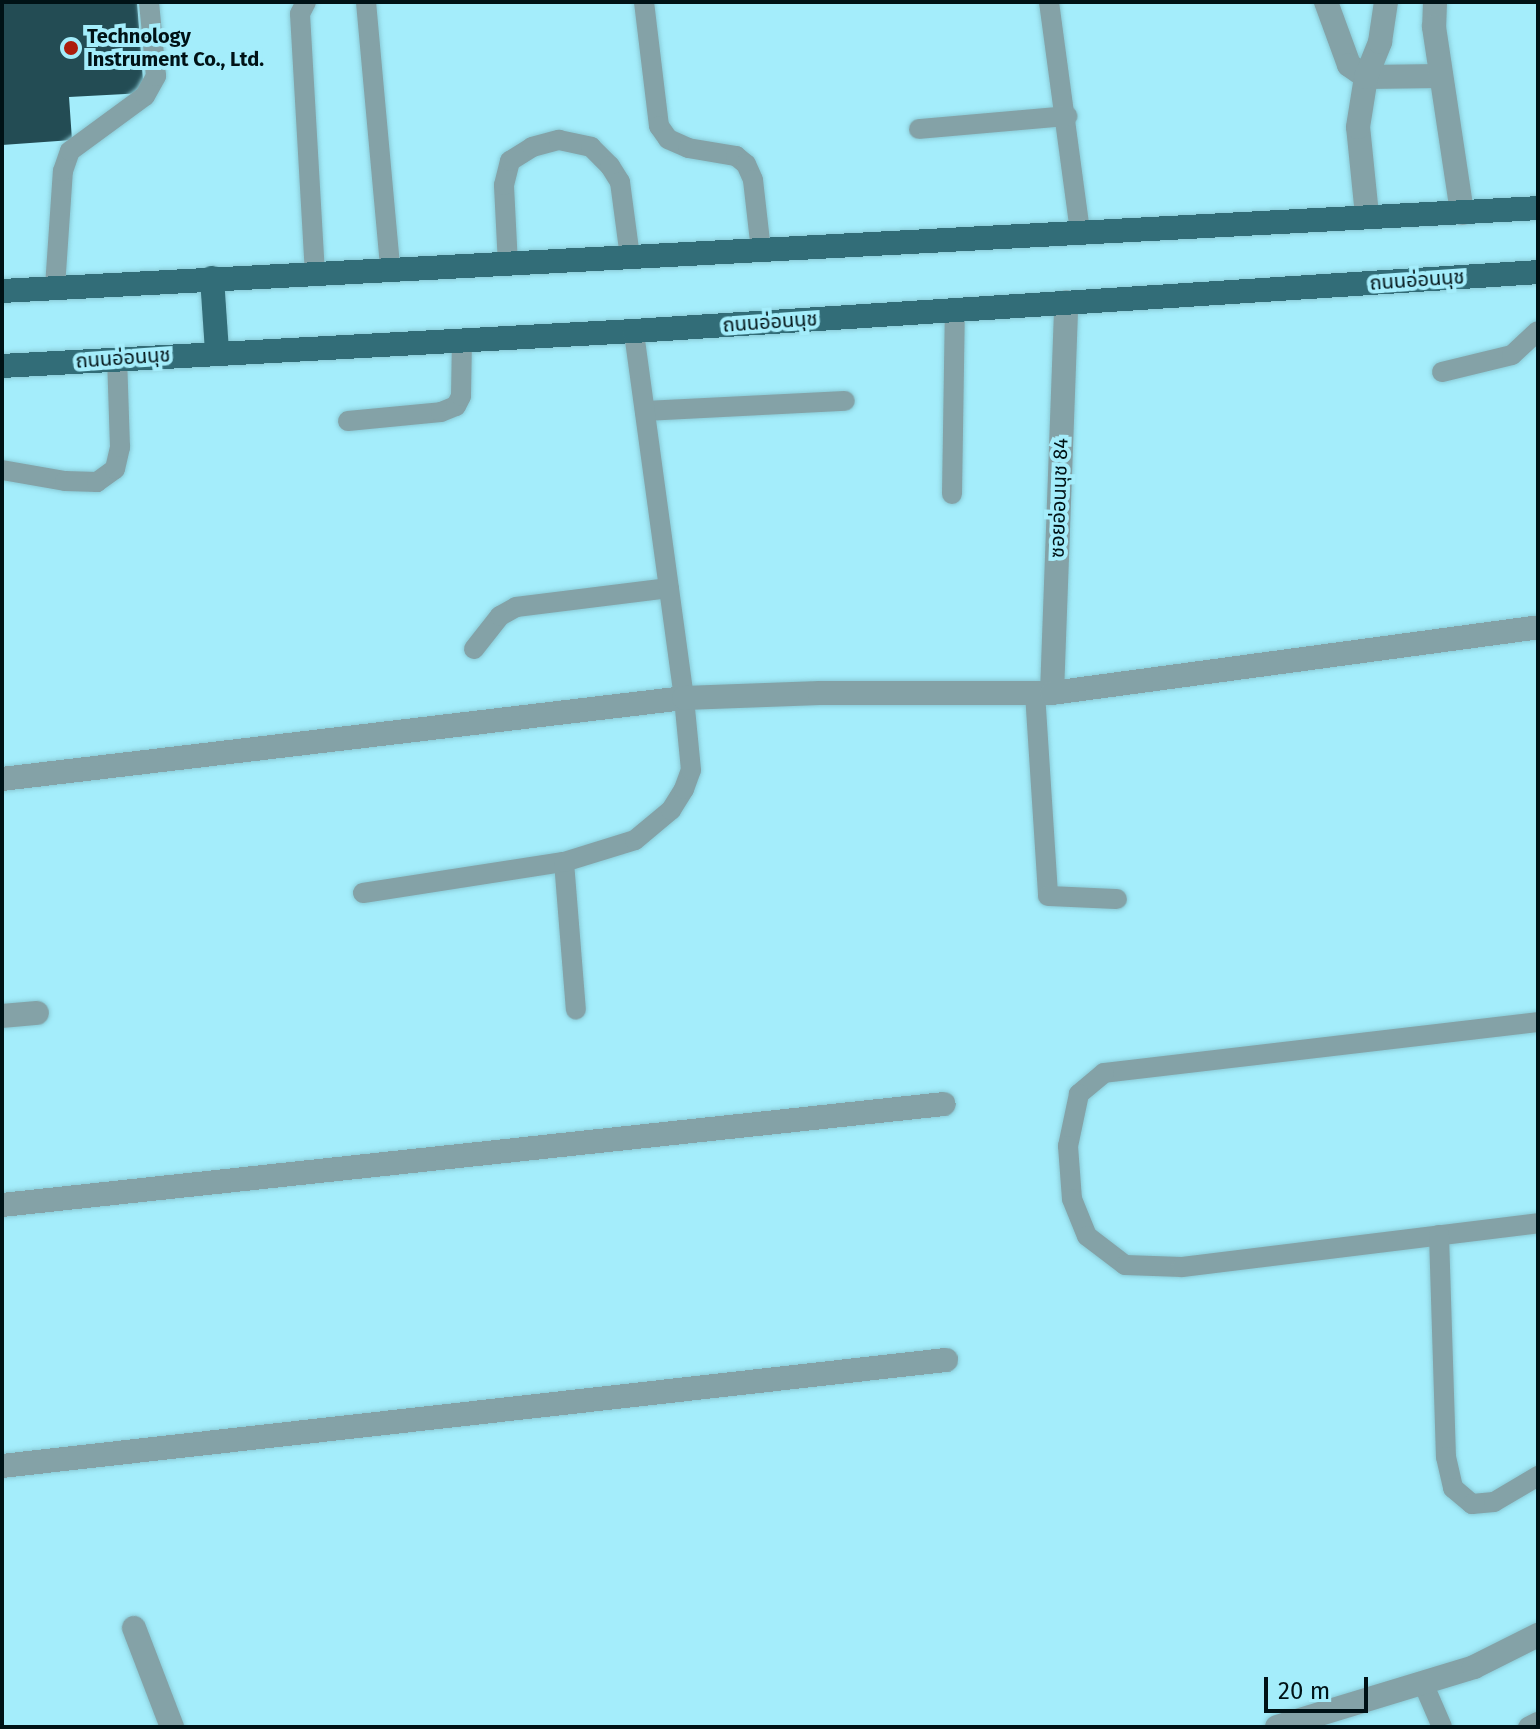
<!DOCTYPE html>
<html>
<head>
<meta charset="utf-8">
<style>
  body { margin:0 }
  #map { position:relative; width:1540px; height:1729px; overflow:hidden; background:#a4edfb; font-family:"Fira Sans","Noto Sans Thai",sans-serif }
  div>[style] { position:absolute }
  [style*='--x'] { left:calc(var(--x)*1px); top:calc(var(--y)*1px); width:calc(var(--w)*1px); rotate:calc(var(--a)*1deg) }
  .building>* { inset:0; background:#234c54 }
  .roads { filter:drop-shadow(0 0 2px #8acad6) drop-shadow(0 0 2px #8acad6) }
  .lane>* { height:20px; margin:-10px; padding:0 10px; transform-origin:10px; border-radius:10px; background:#84a2a7 }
  .street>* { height:24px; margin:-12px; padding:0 12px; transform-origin:12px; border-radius:12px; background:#84a2a7 }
  .primary>* { height:24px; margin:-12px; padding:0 12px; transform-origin:12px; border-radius:12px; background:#326d78 }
  .dots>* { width:22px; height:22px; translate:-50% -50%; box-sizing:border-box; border:4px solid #a4edfb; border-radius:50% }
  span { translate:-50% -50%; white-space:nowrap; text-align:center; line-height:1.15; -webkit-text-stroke:8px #a4edfb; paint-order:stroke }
  .poi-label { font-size:20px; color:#001216; font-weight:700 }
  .left { translate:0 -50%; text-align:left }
  .street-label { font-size:20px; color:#001216 }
  .frame { position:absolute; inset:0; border:4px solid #001216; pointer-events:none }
  .scale { position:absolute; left:1264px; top:1677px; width:104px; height:36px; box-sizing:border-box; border:4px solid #001216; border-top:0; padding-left:10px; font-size:24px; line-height:28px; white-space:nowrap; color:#001216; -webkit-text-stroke:6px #a4edfb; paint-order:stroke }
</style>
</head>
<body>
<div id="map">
  <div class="building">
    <i style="clip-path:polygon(2px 2px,137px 2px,144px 93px,69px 97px,72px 140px,2px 145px)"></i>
  </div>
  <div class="roads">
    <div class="lane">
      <i style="--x:306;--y:2;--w:13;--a:117"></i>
      <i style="--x:300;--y:14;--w:258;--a:86.7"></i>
      <i style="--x:366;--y:2;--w:267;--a:84.8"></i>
      <i style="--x:644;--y:2;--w:125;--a:83.1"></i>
      <i style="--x:659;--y:126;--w:16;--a:55"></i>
      <i style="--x:668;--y:139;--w:22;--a:24"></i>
      <i style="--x:688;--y:148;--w:49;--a:9.5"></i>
      <i style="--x:736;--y:156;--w:13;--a:39"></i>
      <i style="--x:746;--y:164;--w:17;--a:66"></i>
      <i style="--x:753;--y:180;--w:70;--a:83.5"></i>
      <i style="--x:1049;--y:2;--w:230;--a:82.3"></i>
      <i style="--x:919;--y:129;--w:149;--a:-5"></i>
      <i style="--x:508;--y:265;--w:80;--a:-92.9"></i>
      <i style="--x:504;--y:185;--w:25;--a:-76"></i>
      <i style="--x:510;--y:161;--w:26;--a:-32"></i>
      <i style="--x:532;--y:147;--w:28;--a:-15"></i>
      <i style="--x:559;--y:140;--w:33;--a:12"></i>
      <i style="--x:591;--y:147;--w:27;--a:45"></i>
      <i style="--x:610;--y:166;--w:19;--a:58"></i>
      <i style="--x:620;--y:182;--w:76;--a:82.4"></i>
      <i style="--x:55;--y:287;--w:116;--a:-86.1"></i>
      <i style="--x:63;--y:171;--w:21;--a:-71"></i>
      <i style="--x:70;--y:151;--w:93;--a:-36.3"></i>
      <i style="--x:145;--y:96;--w:23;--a:-61"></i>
      <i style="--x:156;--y:76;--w:74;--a:-95.4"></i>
      <i style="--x:1442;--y:372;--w:72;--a:-13.7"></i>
      <i style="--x:1512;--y:355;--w:35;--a:-43"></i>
      <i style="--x:645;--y:411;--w:200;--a:-2.9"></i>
      <i style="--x:348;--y:421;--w:93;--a:-5.5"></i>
      <i style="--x:441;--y:412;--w:16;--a:-22"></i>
      <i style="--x:456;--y:406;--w:11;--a:-63"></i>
      <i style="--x:461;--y:396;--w:55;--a:-89"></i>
      <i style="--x:2;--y:470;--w:64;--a:9.9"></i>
      <i style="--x:65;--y:481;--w:32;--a:2"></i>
      <i style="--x:97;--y:482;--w:22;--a:-36"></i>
      <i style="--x:115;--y:469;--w:23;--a:-77"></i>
      <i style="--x:120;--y:447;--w:89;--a:-91.9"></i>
      <i style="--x:952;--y:494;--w:184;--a:-89.1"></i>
      <i style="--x:474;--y:649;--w:42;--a:-51.8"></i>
      <i style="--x:500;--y:616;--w:18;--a:-29"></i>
      <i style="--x:516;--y:607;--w:154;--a:-7.1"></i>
      <i style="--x:1035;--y:693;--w:203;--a:86.3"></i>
      <i style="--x:1048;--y:896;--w:69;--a:2.5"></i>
      <i style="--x:564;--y:862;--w:148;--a:85.4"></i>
      <i style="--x:363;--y:893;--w:203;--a:-8.8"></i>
      <i style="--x:564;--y:862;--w:74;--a:-17.2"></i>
      <i style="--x:635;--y:840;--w:47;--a:-39.8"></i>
      <i style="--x:671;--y:810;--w:25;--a:-58"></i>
      <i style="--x:684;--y:789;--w:20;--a:-70"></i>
      <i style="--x:691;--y:770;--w:72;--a:-95.6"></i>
      <i style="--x:684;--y:698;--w:370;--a:-97.8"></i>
      <i style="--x:1538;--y:1022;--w:437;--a:173.3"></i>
      <i style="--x:1104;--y:1073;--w:33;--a:140"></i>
      <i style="--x:1079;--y:1094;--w:53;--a:101.9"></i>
      <i style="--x:1068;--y:1146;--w:53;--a:85.7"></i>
      <i style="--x:1072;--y:1199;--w:40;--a:68"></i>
      <i style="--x:1087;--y:1236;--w:48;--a:37.3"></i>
      <i style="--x:1125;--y:1265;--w:57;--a:2"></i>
      <i style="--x:1182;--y:1267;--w:359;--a:-7"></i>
      <i style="--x:1439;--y:1235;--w:222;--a:88.2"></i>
      <i style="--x:1446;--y:1457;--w:32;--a:77"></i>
      <i style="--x:1453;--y:1488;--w:25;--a:40"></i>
      <i style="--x:1472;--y:1504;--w:22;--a:-5"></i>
      <i style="--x:1494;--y:1502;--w:51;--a:-30.6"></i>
      <i style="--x:1423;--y:1683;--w:48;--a:66.6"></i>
      <i style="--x:1528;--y:1727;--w:11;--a:-27"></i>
    </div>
    <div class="street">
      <i style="--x:1326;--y:2;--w:67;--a:69.9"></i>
      <i style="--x:1349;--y:65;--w:21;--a:35"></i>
      <i style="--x:1366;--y:77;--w:75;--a:-0.8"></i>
      <i style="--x:1435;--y:2;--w:25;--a:92"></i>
      <i style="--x:1434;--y:27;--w:188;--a:81.4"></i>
      <i style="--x:1367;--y:215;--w:88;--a:-95.8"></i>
      <i style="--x:1358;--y:127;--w:51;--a:-80.9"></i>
      <i style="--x:1366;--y:77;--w:38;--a:-68"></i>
      <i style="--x:1380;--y:42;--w:40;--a:-81.5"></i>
      <i style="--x:1052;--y:693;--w:391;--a:-87.9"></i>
      <i style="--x:2;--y:779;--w:687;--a:-6.77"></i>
      <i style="--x:684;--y:698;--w:136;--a:-2.1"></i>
      <i style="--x:820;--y:693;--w:232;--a:0"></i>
      <i style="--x:1052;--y:693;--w:490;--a:-7.7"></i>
      <i style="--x:2;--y:1016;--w:35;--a:-5"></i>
      <i style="--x:2;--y:1205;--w:947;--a:-6.12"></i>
      <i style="--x:2;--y:1466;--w:950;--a:-6.41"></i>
      <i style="--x:134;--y:1628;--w:106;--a:69"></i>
      <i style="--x:1277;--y:1727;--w:206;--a:-16.9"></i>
      <i style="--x:1474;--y:1667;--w:72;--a:-26.6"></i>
    </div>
    <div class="primary">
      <i style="--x:212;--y:278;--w:74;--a:86.1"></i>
      <i style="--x:2;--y:291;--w:1538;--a:-3.09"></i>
      <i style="--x:2;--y:366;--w:633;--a:-3.17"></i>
      <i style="--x:634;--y:331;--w:906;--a:-3.73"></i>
    </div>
  </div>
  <div class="dots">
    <i style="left:71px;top:48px;background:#ad1d0d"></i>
  </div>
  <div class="poi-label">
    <span class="left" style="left:87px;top:48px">Technology<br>Instrument Co., Ltd.</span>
  </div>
  <div class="street-label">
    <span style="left:1417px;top:280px;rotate:-4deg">ถนนอ่อนนุช</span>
    <span style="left:770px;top:322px;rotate:-4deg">ถนนอ่อนนุช</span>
    <span style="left:123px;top:358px;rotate:-4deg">ถนนอ่อนนุช</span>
    <span style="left:1059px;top:498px;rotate:-88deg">ซอยอ่อนนุช 84</span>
  </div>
  <div class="frame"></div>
  <div class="scale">20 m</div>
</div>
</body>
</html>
